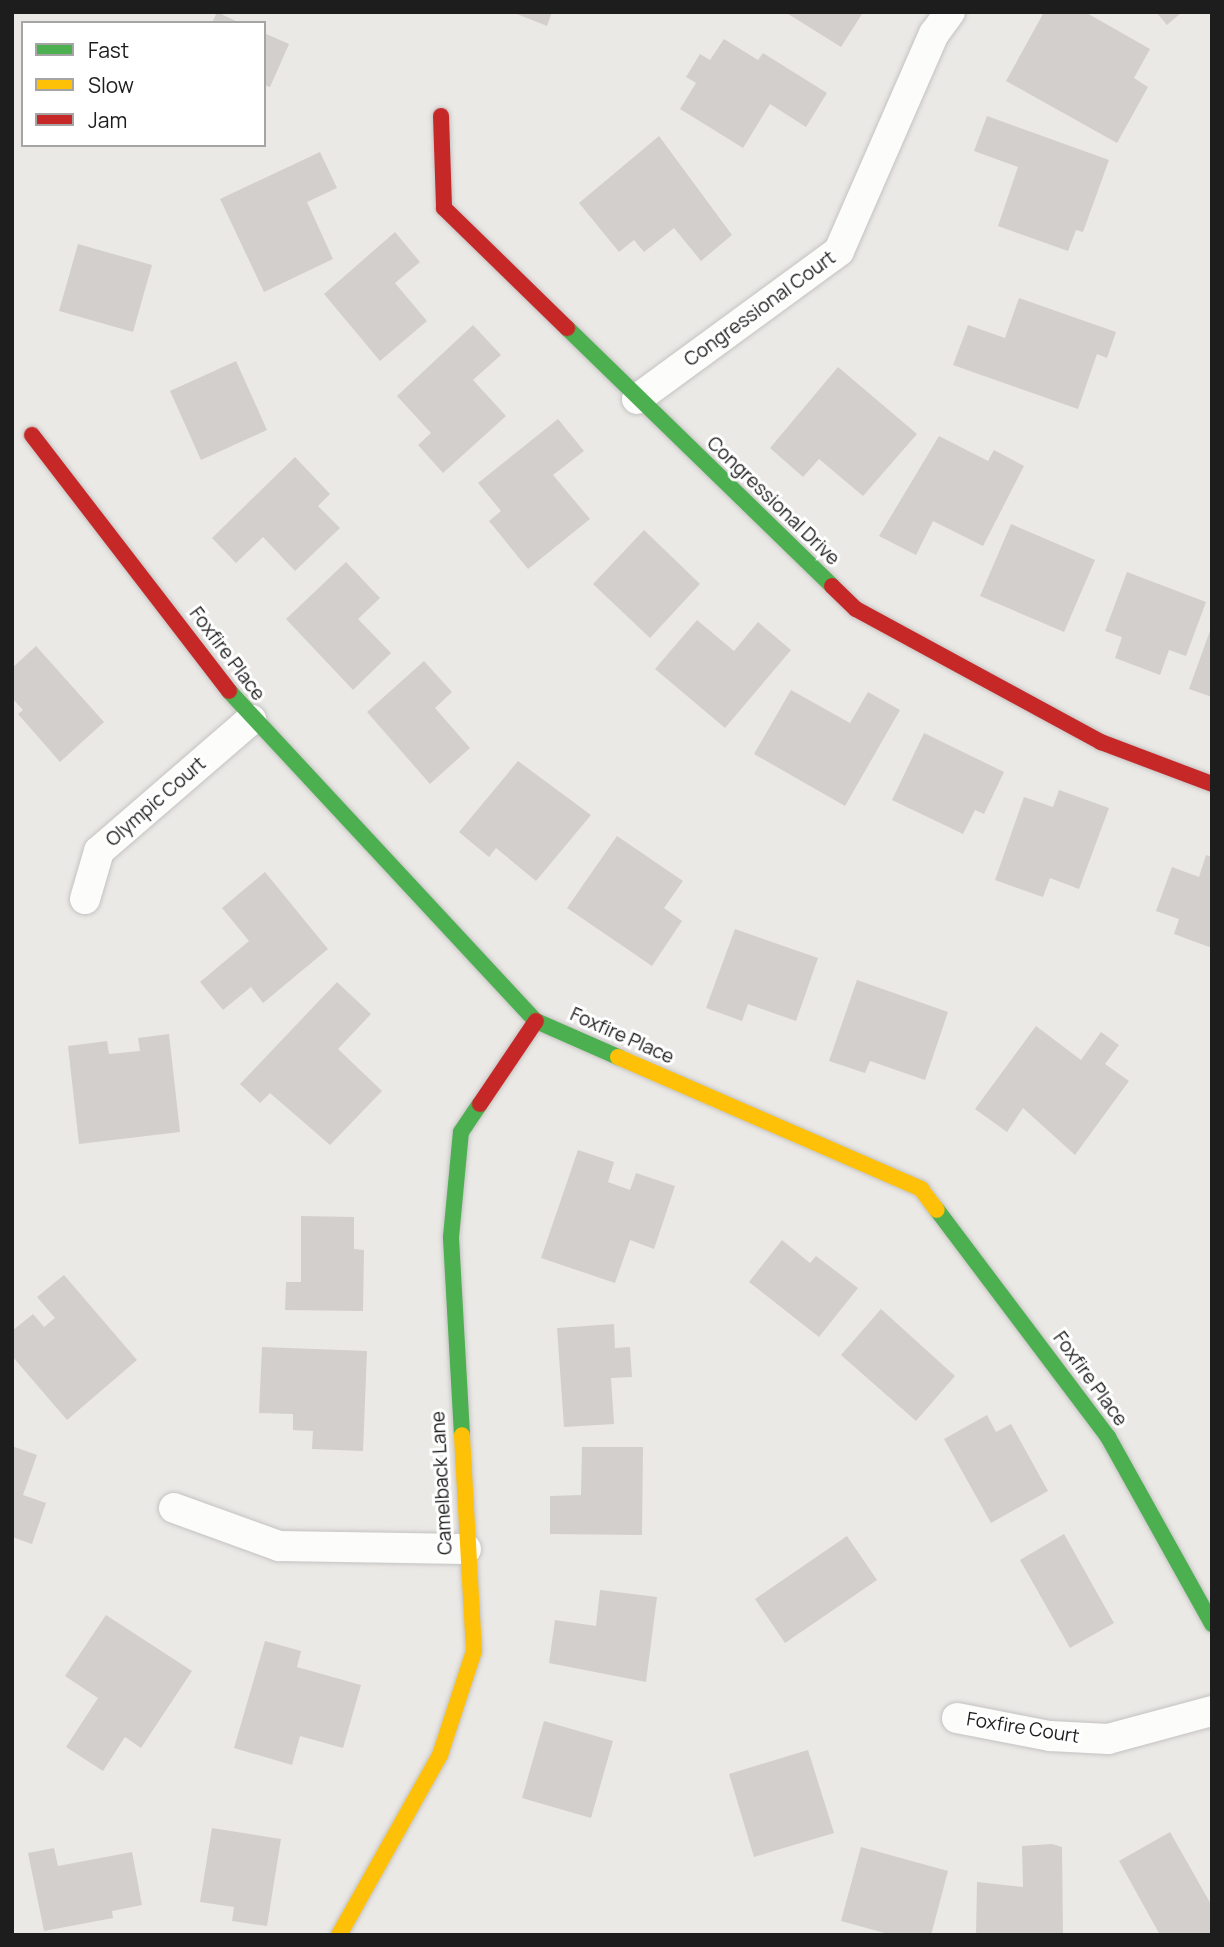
<!DOCTYPE html>
<html>
<head>
<meta charset="utf-8">
<style>
  body { margin:0 }
  #map { position:relative; width:1224px; height:1947px; overflow:hidden; background:#ebe9e6; font-family:Manrope,sans-serif }
  div>[style] { position:absolute }
  [style*='--x'] { left:calc(var(--x)*1px); top:calc(var(--y)*1px); width:calc(var(--w)*1px); rotate:calc(var(--a)*1deg) }
  .building>* { inset:0; background:#d2cfcd }
  .roads { filter:drop-shadow(0 0 2px #c4c3c2) drop-shadow(0 0 2px #c4c3c2) }
  .street>* { height:30px; margin:-15px; padding:0 15px; transform-origin:15px; border-radius:15px; background:#fcfcfb }
  .fast>* { height:16px; margin:-8px; padding:0 8px; transform-origin:8px; border-radius:8px; background:#4caf50 }
  .slow>* { height:16px; margin:-8px; padding:0 8px; transform-origin:8px; border-radius:8px; background:#ffc107 }
  .jam>* { height:16px; margin:-8px; padding:0 8px; transform-origin:8px; border-radius:8px; background:#c62828 }
  span { translate:-50% -50%; white-space:nowrap; text-align:center; line-height:1.15; -webkit-text-stroke:6px #fff; paint-order:stroke }
  .street-label { font-size:19px; color:#1d1d1d }
  .frame { position:absolute; inset:0; border:14px solid #1d1d1d; pointer-events:none }
  .legend { position:absolute; left:21px; top:21px; width:245px; height:126px; box-sizing:border-box; background:#fff; border:2px solid #a5a5a5; margin:0; padding:9px 12px; list-style:none; font-size:21px; color:#1d1d1d }
  .legend li { display:flex; align-items:center; gap:14px; height:35px }
  .legend b { width:35px; border:2px solid #a5a5a5 }
</style>
</head>
<body>
<div id="map">
  <div class="building">
    <i style="clip-path:polygon(217px 12px,240px 23px,212px 23px)"></i>
    <i style="clip-path:polygon(512px 12px,552px 12px,547px 26px)"></i>
    <i style="clip-path:polygon(785px 12px,859px 12px,862px 14px,841px 47px)"></i>
    <i style="clip-path:polygon(1044px 12px,1085px 12px,1150px 49px,1134px 78px,1148px 87px,1117px 143px,1006px 81px)"></i>
    <i style="clip-path:polygon(1156px 12px,1182px 12px,1167px 25px)"></i>
    <i style="clip-path:polygon(264px 33px,289px 44px,270px 87px,264px 85px)"></i>
    <i style="clip-path:polygon(724px 39px,758px 60px,763px 53px,827px 93px,806px 127px,770px 104px,743px 148px,680px 109px,696px 83px,686px 77px,700px 54px,710px 60px)"></i>
    <i style="clip-path:polygon(987px 116px,1109px 160px,1083px 232px,1076px 230px,1068px 251px,998px 226px,1018px 167px,974px 151px)"></i>
    <i style="clip-path:polygon(659px 136px,732px 235px,701px 261px,674px 228px,644px 252px,634px 240px,619px 252px,579px 203px)"></i>
    <i style="clip-path:polygon(320px 152px,337px 188px,307px 202px,333px 259px,264px 292px,220px 199px)"></i>
    <i style="clip-path:polygon(395px 232px,420px 262px,395px 283px,427px 321px,380px 361px,324px 294px)"></i>
    <i style="clip-path:polygon(78px 244px,152px 265px,133px 332px,59px 311px)"></i>
    <i style="clip-path:polygon(1019px 298px,1116px 332px,1107px 358px,1097px 354px,1078px 409px,953px 365px,968px 325px,1005px 338px)"></i>
    <i style="clip-path:polygon(473px 325px,501px 355px,473px 380px,506px 416px,443px 473px,418px 445px,431px 433px,397px 396px)"></i>
    <i style="clip-path:polygon(236px 361px,267px 430px,201px 460px,170px 391px)"></i>
    <i style="clip-path:polygon(838px 367px,917px 434px,863px 496px,819px 459px,803px 477px,770px 448px)"></i>
    <i style="clip-path:polygon(558px 419px,584px 451px,553px 475px,590px 519px,528px 569px,489px 521px,501px 511px,478px 483px)"></i>
    <i style="clip-path:polygon(939px 436px,988px 461px,994px 450px,1024px 466px,983px 546px,933px 521px,916px 555px,879px 536px)"></i>
    <i style="clip-path:polygon(295px 457px,330px 494px,318px 506px,340px 528px,295px 571px,263px 537px,236px 563px,212px 538px)"></i>
    <i style="clip-path:polygon(1011px 524px,1095px 560px,1064px 632px,980px 596px)"></i>
    <i style="clip-path:polygon(644px 530px,700px 584px,650px 638px,593px 584px)"></i>
    <i style="clip-path:polygon(346px 562px,380px 598px,358px 619px,391px 653px,353px 690px,286px 619px)"></i>
    <i style="clip-path:polygon(1127px 572px,1206px 602px,1186px 656px,1169px 650px,1160px 675px,1115px 658px,1122px 637px,1105px 631px)"></i>
    <i style="clip-path:polygon(697px 620px,734px 651px,758px 622px,791px 650px,725px 728px,655px 669px)"></i>
    <i style="clip-path:polygon(1211px 628px,1212px 629px,1212px 697px,1189px 689px)"></i>
    <i style="clip-path:polygon(36px 646px,104px 722px,60px 762px,18px 714px,23px 710px,12px 698px,12px 668px)"></i>
    <i style="clip-path:polygon(424px 661px,452px 692px,435px 708px,470px 748px,430px 784px,367px 712px)"></i>
    <i style="clip-path:polygon(791px 690px,850px 723px,868px 692px,900px 710px,845px 806px,754px 754px)"></i>
    <i style="clip-path:polygon(924px 733px,1004px 772px,984px 814px,975px 810px,963px 834px,892px 800px)"></i>
    <i style="clip-path:polygon(518px 761px,591px 815px,536px 881px,496px 848px,489px 857px,459px 832px)"></i>
    <i style="clip-path:polygon(1059px 790px,1109px 808px,1079px 889px,1050px 878px,1043px 897px,995px 880px,1024px 797px,1053px 807px)"></i>
    <i style="clip-path:polygon(617px 836px,683px 881px,664px 908px,682px 921px,652px 966px,567px 908px)"></i>
    <i style="clip-path:polygon(1206px 855px,1212px 857px,1212px 948px,1174px 934px,1179px 919px,1156px 911px,1172px 867px,1199px 877px)"></i>
    <i style="clip-path:polygon(265px 872px,328px 949px,263px 1003px,251px 987px,223px 1010px,200px 982px,249px 941px,222px 908px)"></i>
    <i style="clip-path:polygon(735px 929px,818px 958px,796px 1021px,748px 1004px,742px 1021px,706px 1008px)"></i>
    <i style="clip-path:polygon(857px 980px,948px 1012px,925px 1080px,870px 1061px,865px 1073px,829px 1061px)"></i>
    <i style="clip-path:polygon(337px 982px,371px 1014px,338px 1049px,382px 1091px,330px 1145px,270px 1093px,260px 1103px,240px 1084px)"></i>
    <i style="clip-path:polygon(1036px 1026px,1081px 1060px,1101px 1032px,1119px 1045px,1105px 1064px,1129px 1081px,1075px 1155px,1023px 1108px,1007px 1132px,975px 1109px)"></i>
    <i style="clip-path:polygon(169px 1034px,180px 1132px,79px 1144px,68px 1046px,107px 1041px,109px 1054px,140px 1051px,138px 1038px)"></i>
    <i style="clip-path:polygon(578px 1150px,614px 1162px,608px 1182px,630px 1190px,636px 1173px,675px 1186px,654px 1249px,630px 1240px,615px 1283px,541px 1258px)"></i>
    <i style="clip-path:polygon(301px 1216px,354px 1217px,354px 1249px,364px 1250px,363px 1311px,285px 1310px,286px 1282px,301px 1282px)"></i>
    <i style="clip-path:polygon(782px 1240px,810px 1263px,816px 1256px,858px 1288px,819px 1337px,749px 1282px)"></i>
    <i style="clip-path:polygon(64px 1275px,137px 1360px,67px 1420px,12px 1356px,12px 1331px,33px 1314px,44px 1327px,55px 1318px,37px 1297px)"></i>
    <i style="clip-path:polygon(881px 1309px,955px 1376px,916px 1421px,841px 1355px)"></i>
    <i style="clip-path:polygon(614px 1324px,615px 1348px,630px 1347px,632px 1377px,611px 1378px,614px 1424px,564px 1427px,557px 1328px)"></i>
    <i style="clip-path:polygon(262px 1347px,367px 1351px,363px 1451px,312px 1449px,313px 1431px,293px 1430px,293px 1414px,259px 1413px)"></i>
    <i style="clip-path:polygon(987px 1415px,996px 1432px,1011px 1424px,1048px 1491px,991px 1523px,944px 1439px)"></i>
    <i style="clip-path:polygon(12px 1446px,37px 1455px,23px 1495px,46px 1503px,32px 1544px,12px 1537px)"></i>
    <i style="clip-path:polygon(582px 1447px,643px 1447px,642px 1535px,550px 1534px,550px 1496px,581px 1495px)"></i>
    <i style="clip-path:polygon(1064px 1534px,1114px 1623px,1070px 1648px,1020px 1560px)"></i>
    <i style="clip-path:polygon(847px 1536px,877px 1580px,785px 1643px,755px 1599px)"></i>
    <i style="clip-path:polygon(600px 1590px,657px 1597px,646px 1682px,549px 1663px,555px 1620px,596px 1626px)"></i>
    <i style="clip-path:polygon(106px 1615px,192px 1671px,141px 1748px,125px 1737px,103px 1771px,66px 1747px,98px 1698px,65px 1676px)"></i>
    <i style="clip-path:polygon(265px 1641px,301px 1651px,297px 1667px,361px 1685px,343px 1748px,300px 1736px,292px 1765px,234px 1748px)"></i>
    <i style="clip-path:polygon(544px 1721px,613px 1741px,591px 1818px,522px 1798px)"></i>
    <i style="clip-path:polygon(808px 1750px,834px 1833px,754px 1857px,729px 1774px)"></i>
    <i style="clip-path:polygon(212px 1828px,281px 1839px,267px 1926px,232px 1921px,234px 1907px,200px 1902px)"></i>
    <i style="clip-path:polygon(1170px 1832px,1212px 1906px,1212px 1935px,1160px 1935px,1119px 1861px)"></i>
    <i style="clip-path:polygon(1052px 1844px,1062px 1847px,1063px 1935px,976px 1935px,977px 1882px,1023px 1887px,1022px 1846px)"></i>
    <i style="clip-path:polygon(861px 1847px,948px 1871px,931px 1935px,892px 1935px,841px 1921px)"></i>
    <i style="clip-path:polygon(54px 1848px,58px 1866px,132px 1852px,142px 1905px,112px 1911px,113px 1918px,44px 1931px,28px 1853px)"></i>
  </div>
  <div class="roads">
    <div class="street">
      <i style="--x:637;--y:399;--w:250;--a:-36.2"></i>
      <i style="--x:839;--y:251;--w:237;--a:-66.4"></i>
      <i style="--x:934;--y:34;--w:27;--a:-54"></i>
      <i style="--x:85;--y:899;--w:50;--a:-73.7"></i>
      <i style="--x:99;--y:851;--w:201;--a:-40.8"></i>
      <i style="--x:174;--y:1508;--w:112;--a:19.9"></i>
      <i style="--x:279;--y:1546;--w:187;--a:0.9"></i>
      <i style="--x:957;--y:1718;--w:95;--a:11"></i>
      <i style="--x:1050;--y:1736;--w:58;--a:3"></i>
      <i style="--x:1108;--y:1739;--w:108;--a:-15.1"></i>
    </div>
    <div class="fast">
      <i style="--x:567;--y:328;--w:370;--a:44.2"></i>
      <i style="--x:229;--y:691;--w:451;--a:47.1"></i>
      <i style="--x:536;--y:1021;--w:90;--a:23.7"></i>
      <i style="--x:937;--y:1210;--w:284;--a:53"></i>
      <i style="--x:1108;--y:1437;--w:214;--a:60.9"></i>
      <i style="--x:462;--y:1435;--w:198;--a:-93.2"></i>
      <i style="--x:451;--y:1237;--w:105;--a:-84.6"></i>
      <i style="--x:461;--y:1132;--w:34;--a:-56"></i>
    </div>
    <div class="slow">
      <i style="--x:618;--y:1057;--w:331;--a:23.5"></i>
      <i style="--x:921;--y:1189;--w:26;--a:53"></i>
      <i style="--x:339;--y:1935;--w:206;--a:-60.7"></i>
      <i style="--x:440;--y:1755;--w:109;--a:-71.9"></i>
      <i style="--x:474;--y:1651;--w:216;--a:-93.2"></i>
    </div>
    <div class="jam">
      <i style="--x:441;--y:116;--w:92;--a:88.1"></i>
      <i style="--x:444;--y:208;--w:172;--a:44.3"></i>
      <i style="--x:32;--y:435;--w:323;--a:52.4"></i>
      <i style="--x:832;--y:586;--w:33;--a:44"></i>
      <i style="--x:856;--y:609;--w:279;--a:28.5"></i>
      <i style="--x:1101;--y:742;--w:119;--a:20.7"></i>
      <i style="--x:480;--y:1104;--w:100;--a:-56"></i>
    </div>
  </div>
  <div class="street-label">
    <span style="left:760px;top:309px;rotate:-36deg">Congressional Court</span>
    <span style="left:773px;top:501px;rotate:44deg">Congressional Drive</span>
    <span style="left:227px;top:654px;rotate:53deg">Foxfire Place</span>
    <span style="left:156px;top:802px;rotate:-41deg">Olympic Court</span>
    <span style="left:622px;top:1036px;rotate:24deg">Foxfire Place</span>
    <span style="left:1090px;top:1379px;rotate:54deg">Foxfire Place</span>
    <span style="left:442px;top:1483px;rotate:-93deg">Camelback Lane</span>
    <span style="left:1023px;top:1728px;rotate:9deg">Foxfire Court</span>
  </div>
  <div class="frame"></div>
  <ul class="legend">
  <li><b style="height:9px;background:#4caf50"></b>Fast</li>
  <li><b style="height:9px;background:#ffc107"></b>Slow</li>
  <li><b style="height:9px;background:#c62828"></b>Jam</li>
  </ul>
</div>
</body>
</html>
